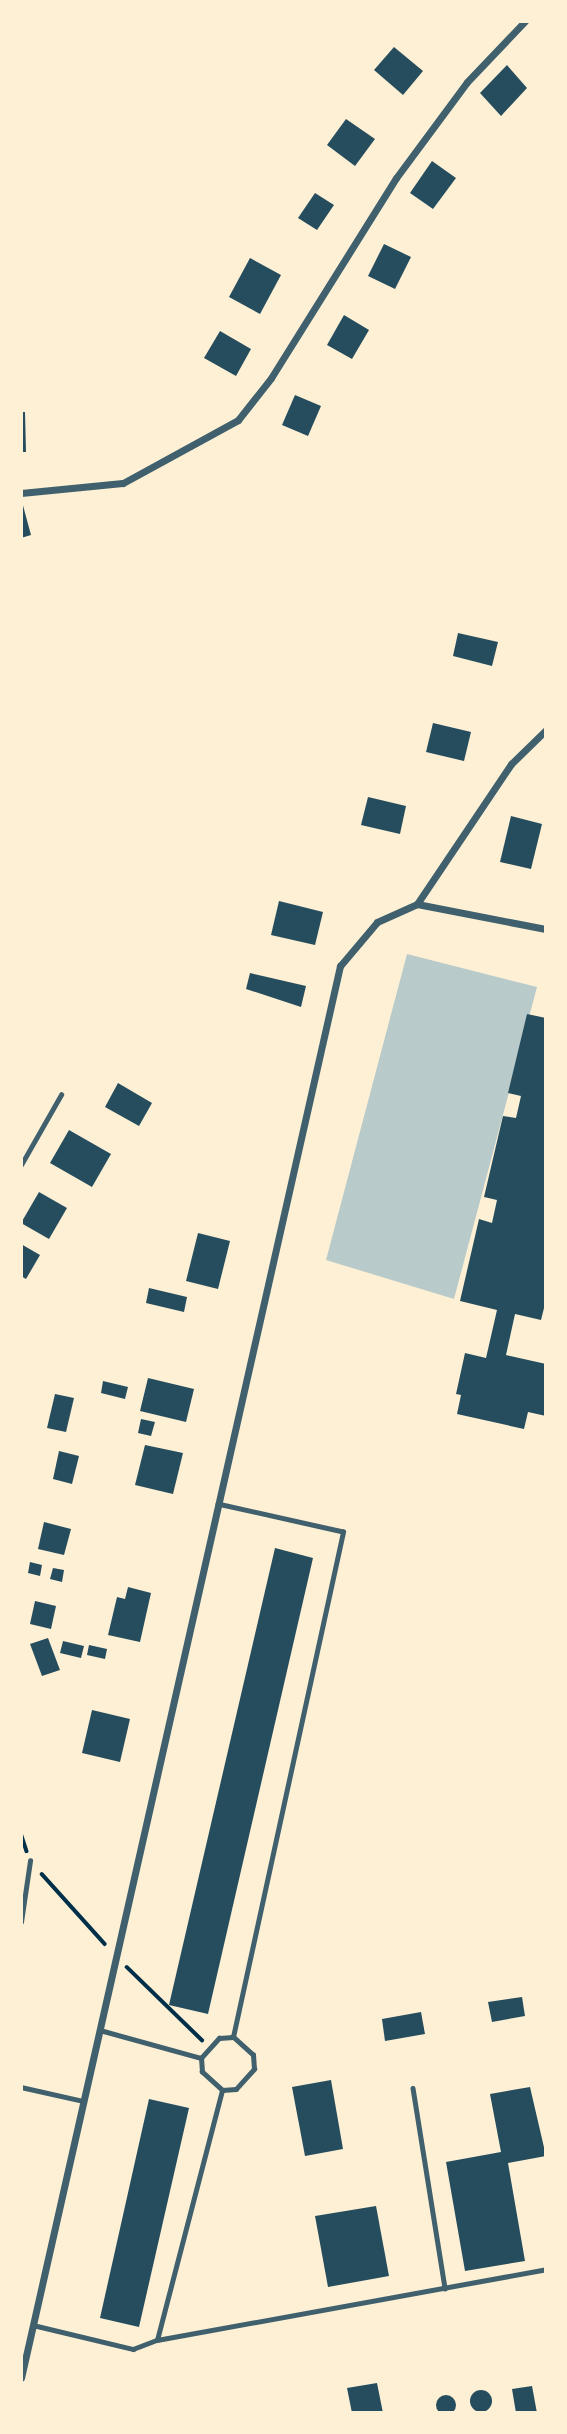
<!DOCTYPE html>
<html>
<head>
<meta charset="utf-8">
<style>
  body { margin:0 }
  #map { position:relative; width:567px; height:2434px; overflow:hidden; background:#fdf0d5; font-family:"Exo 2",sans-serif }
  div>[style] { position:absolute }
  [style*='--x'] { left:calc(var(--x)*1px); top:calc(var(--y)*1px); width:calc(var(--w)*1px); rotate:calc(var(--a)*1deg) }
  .green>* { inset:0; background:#b9caca }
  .building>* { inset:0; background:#264d5e }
  .round { border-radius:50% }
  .path>* { height:3.5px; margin:-1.75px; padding:0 1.75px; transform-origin:1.75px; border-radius:1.75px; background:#003049 }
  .service>* { height:4.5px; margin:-2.25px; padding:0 2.25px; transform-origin:2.25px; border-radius:2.25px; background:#3f606c }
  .minor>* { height:7px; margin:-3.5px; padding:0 3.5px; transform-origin:3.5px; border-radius:3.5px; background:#3f606c }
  span { translate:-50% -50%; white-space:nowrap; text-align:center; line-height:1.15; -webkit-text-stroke:7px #fdf0d5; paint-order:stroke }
  .frame { position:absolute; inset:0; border:23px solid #fdf0d5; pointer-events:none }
</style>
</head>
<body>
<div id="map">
  <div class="green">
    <i style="clip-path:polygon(407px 954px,537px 987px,454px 1299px,326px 1260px)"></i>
  </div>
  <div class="building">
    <i style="clip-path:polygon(394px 47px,423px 71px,403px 95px,374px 70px)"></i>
    <i style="clip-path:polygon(507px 65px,527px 88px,501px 116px,480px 93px)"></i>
    <i style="clip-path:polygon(346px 119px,375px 139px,355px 166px,327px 145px)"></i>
    <i style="clip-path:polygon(432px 161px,456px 178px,433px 209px,410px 193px)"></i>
    <i style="clip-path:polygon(315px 193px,334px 205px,317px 230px,298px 218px)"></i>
    <i style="clip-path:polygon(384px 244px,411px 257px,395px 289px,368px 276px)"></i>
    <i style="clip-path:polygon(250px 258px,281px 275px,260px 314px,229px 297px)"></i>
    <i style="clip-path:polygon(344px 315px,369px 330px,352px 359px,327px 345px)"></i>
    <i style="clip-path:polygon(220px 331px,251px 349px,236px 376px,204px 358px)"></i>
    <i style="clip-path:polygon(295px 395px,321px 406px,308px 436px,282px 425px)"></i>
    <i style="clip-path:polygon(21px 412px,25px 412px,26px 452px,21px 452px)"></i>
    <i style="clip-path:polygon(21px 498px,31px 535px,21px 538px)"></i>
    <i style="clip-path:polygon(458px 633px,498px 642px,492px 666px,453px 656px)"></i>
    <i style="clip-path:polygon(433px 723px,471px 732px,464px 761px,426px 752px)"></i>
    <i style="clip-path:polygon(368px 797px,406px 806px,400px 834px,361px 825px)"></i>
    <i style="clip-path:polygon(511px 816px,542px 824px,531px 869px,500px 862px)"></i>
    <i style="clip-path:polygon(279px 901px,323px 912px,315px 945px,271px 935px)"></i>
    <i style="clip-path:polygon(250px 973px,306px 986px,301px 1007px,246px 989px)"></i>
    <i style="clip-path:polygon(527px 1014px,546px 1018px,546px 1300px,541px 1320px,515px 1314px,506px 1355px,546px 1364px,546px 1416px,528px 1412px,524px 1429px,457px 1414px,461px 1395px,456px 1394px,465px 1353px,486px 1358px,497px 1310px,460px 1301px,479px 1219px,492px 1223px,497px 1200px,484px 1197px,503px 1116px,516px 1118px,521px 1096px,508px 1093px)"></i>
    <i style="clip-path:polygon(118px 1083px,152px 1103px,139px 1126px,105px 1107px)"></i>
    <i style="clip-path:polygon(69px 1130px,111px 1154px,92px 1187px,50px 1163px)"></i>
    <i style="clip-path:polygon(39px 1192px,67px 1208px,49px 1239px,21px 1223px)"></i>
    <i style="clip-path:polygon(198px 1233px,230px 1241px,218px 1289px,186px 1281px)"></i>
    <i style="clip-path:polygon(21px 1244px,40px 1255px,26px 1279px,21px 1276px)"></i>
    <i style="clip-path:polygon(149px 1288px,187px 1297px,184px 1312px,146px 1303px)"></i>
    <i style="clip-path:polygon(148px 1378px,194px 1389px,186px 1422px,140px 1411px)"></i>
    <i style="clip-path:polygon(103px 1381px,128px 1387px,125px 1399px,101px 1393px)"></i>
    <i style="clip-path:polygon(55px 1394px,74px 1398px,66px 1432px,47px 1428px)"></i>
    <i style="clip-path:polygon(141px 1419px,155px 1422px,151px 1436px,138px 1433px)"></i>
    <i style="clip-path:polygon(145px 1445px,183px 1453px,173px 1494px,135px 1485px)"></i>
    <i style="clip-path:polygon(59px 1451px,79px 1456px,72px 1484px,53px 1479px)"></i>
    <i style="clip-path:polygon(44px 1522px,71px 1529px,64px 1555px,38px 1549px)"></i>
    <i style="clip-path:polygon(275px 1548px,313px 1558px,208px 2014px,169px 2005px)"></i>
    <i style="clip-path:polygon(30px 1562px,42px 1565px,40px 1576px,28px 1573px)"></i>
    <i style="clip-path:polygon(53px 1568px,64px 1570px,62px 1582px,50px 1579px)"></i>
    <i style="clip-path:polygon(128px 1587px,151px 1593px,140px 1642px,108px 1635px,117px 1597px,125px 1599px)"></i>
    <i style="clip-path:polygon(35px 1601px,56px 1606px,51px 1629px,30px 1624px)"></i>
    <i style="clip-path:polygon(48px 1638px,60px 1670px,42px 1676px,30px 1644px)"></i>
    <i style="clip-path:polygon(63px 1641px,84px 1646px,81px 1658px,60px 1653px)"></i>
    <i style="clip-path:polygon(89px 1645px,107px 1649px,105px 1659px,87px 1655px)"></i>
    <i style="clip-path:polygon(92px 1710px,130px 1719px,120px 1762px,82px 1753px)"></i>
    <i style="clip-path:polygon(522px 1997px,525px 2016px,492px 2022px,488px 2002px)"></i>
    <i style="clip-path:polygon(421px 2012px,425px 2034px,385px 2041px,382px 2019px)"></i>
    <i style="clip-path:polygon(331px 2080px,343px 2149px,305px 2156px,292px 2087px)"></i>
    <i style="clip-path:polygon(530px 2087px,546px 2156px,508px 2163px,525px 2261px,465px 2271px,446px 2162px,501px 2152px,490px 2094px)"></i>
    <i style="clip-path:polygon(149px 2099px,189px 2108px,139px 2327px,100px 2318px)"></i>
    <i style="clip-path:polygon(376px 2206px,389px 2276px,328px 2287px,315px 2216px)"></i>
    <i style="clip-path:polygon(377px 2383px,383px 2413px,352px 2413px,347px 2388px)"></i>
    <i style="clip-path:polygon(532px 2386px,537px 2413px,516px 2413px,512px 2389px)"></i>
    <i class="round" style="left:470px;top:2390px;width:22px;height:22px"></i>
    <i class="round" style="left:436px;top:2395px;width:20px;height:20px"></i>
  </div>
  <div class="path">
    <i style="--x:21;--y:1833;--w:19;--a:72"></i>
    <i style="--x:42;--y:1874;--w:94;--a:48"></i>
    <i style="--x:127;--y:1967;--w:105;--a:44.2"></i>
  </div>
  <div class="service">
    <i style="--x:21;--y:1165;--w:81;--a:-60.3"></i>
    <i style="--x:21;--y:1922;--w:62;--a:-81.6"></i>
    <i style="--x:100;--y:2030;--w:105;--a:15.5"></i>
    <i style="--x:21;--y:2087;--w:64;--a:12.7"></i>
    <i style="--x:413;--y:2088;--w:203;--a:80.9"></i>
    <i style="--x:222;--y:2090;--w:27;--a:-138"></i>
    <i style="--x:202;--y:2072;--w:14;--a:-94"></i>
    <i style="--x:201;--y:2058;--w:27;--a:-48"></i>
    <i style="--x:219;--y:2038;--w:14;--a:-4"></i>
    <i style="--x:33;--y:2325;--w:103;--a:13.5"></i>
    <i style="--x:133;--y:2349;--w:26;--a:-21"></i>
    <i style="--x:157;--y:2340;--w:258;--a:-75.4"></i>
    <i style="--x:222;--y:2090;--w:14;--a:-4"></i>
    <i style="--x:236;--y:2089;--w:27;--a:-48"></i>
    <i style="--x:254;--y:2069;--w:14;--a:-94"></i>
    <i style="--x:253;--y:2055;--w:27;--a:-138"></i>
    <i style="--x:233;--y:2037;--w:517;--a:-77.71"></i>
    <i style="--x:343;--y:1532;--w:128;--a:-167.4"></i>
    <i style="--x:157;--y:2340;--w:395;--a:-10.3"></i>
  </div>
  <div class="minor">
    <i style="--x:21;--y:493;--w:102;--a:-5.6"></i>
    <i style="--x:123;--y:483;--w:131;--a:-28.7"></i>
    <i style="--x:238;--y:420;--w:53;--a:-51.8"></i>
    <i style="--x:271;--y:378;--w:236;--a:-58"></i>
    <i style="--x:396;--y:178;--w:119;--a:-53.5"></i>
    <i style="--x:467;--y:82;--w:84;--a:-46.4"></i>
    <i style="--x:417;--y:904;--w:131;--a:11"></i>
    <i style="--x:21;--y:2378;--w:1448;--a:-77.27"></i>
    <i style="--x:340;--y:966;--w:57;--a:-49.9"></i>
    <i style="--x:377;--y:922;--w:44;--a:-24.2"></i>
    <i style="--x:417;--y:904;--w:169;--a:-56.1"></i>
    <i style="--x:511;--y:764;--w:49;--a:-44.2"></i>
  </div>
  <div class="frame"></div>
</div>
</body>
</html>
